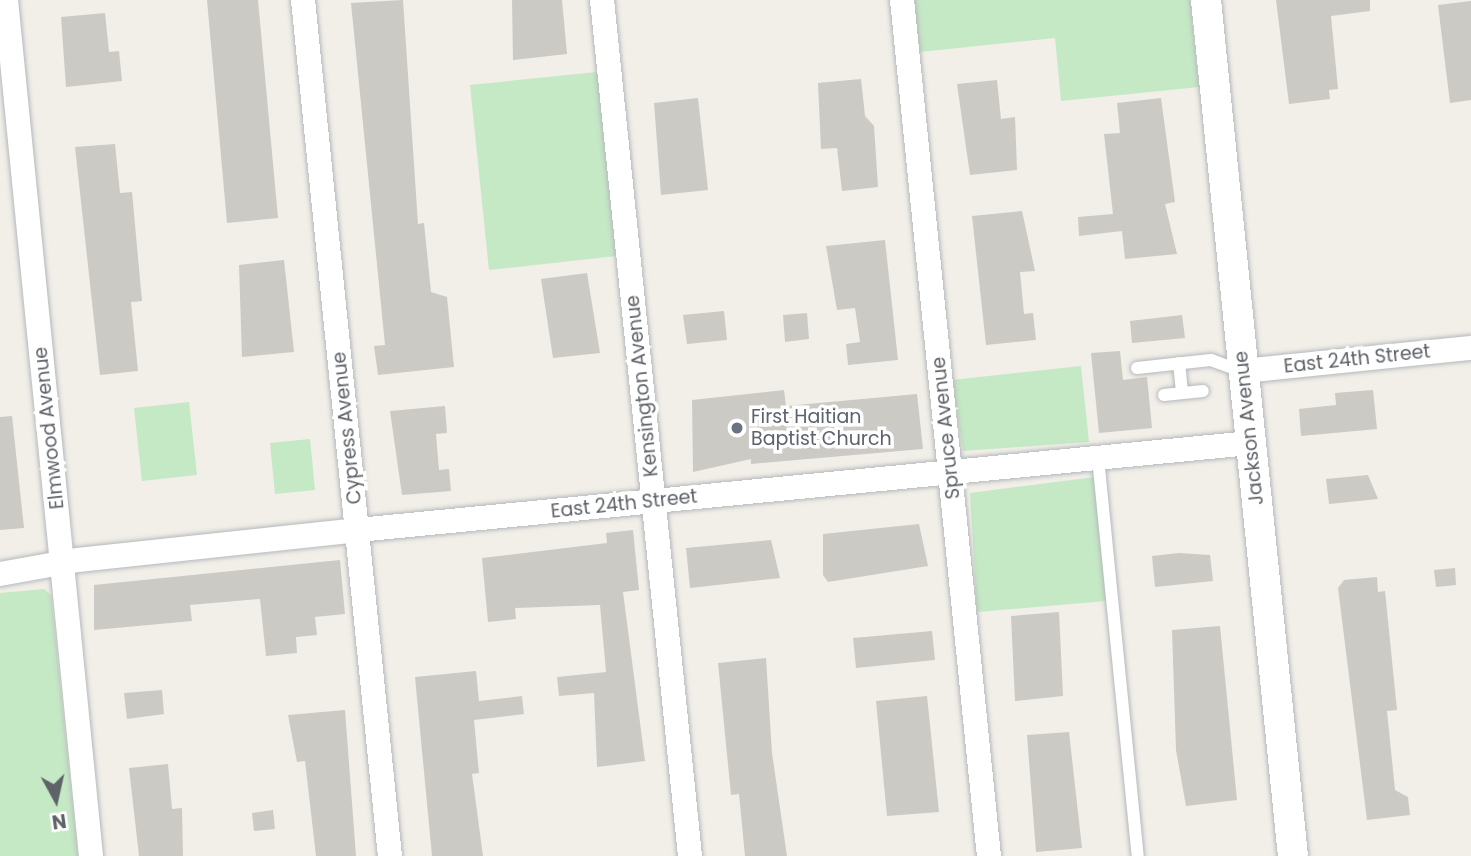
<!DOCTYPE html>
<html>
<head>
<meta charset="utf-8">
<style>
  body { margin:0 }
  #map { position:relative; width:1471px; height:856px; overflow:hidden; background:#f1efe8; font-family:Poppins,sans-serif }
  div>[style] { position:absolute }
  [style*='--x'] { left:calc(var(--x)*1px); top:calc(var(--y)*1px); width:calc(var(--w)*1px); rotate:calc(var(--a)*1deg) }
  .green>* { inset:0; background:#c5e8c5 }
  .building>* { inset:0; background:#cccac5 }
  .roads { filter:drop-shadow(0 0 2px #b5b8bc) drop-shadow(0 0 2px #b5b8bc) }
  .service>* { height:12px; margin:-6px; padding:0 6px; transform-origin:6px; border-radius:6px; background:#fff }
  .minor>* { height:24px; margin:-12px; padding:0 12px; transform-origin:12px; border-radius:12px; background:#fff }
  .tertiary>* { height:30px; margin:-15px; padding:0 15px; transform-origin:15px; border-radius:15px; background:#fff }
  .dots>* { width:19px; height:19px; translate:-50% -50%; box-sizing:border-box; border:4px solid #fff; border-radius:50% }
  span { translate:-50% -50%; white-space:nowrap; text-align:center; line-height:1.15; -webkit-text-stroke:7px #fff; paint-order:stroke }
  .street-label { font-size:19px; color:#5f6368 }
  .worship-label { font-size:19px; color:#5b616d }
  .left { translate:0 -50%; text-align:left }
  .north { position:absolute; left:21px; top:765px; width:70px; height:70px; -webkit-text-stroke:5px #fff; paint-order:stroke; rotate:172deg; font-size:19px; font-weight:700; line-height:28px; text-align:center; color:#5f6368 }
  .north::after { content:''; display:block; margin:auto; width:24px; height:32px; background:#5f6368; clip-path:polygon(50% 0,100% 100%,50% 72%,0 100%) }
</style>
</head>
<body>
<div id="map">
  <div class="green">
    <i style="clip-path:polygon(914px 0,1190px 0,1199px 87px,1061px 101px,1055px 38px,920px 52px)"></i>
    <i style="clip-path:polygon(597px 72px,616px 256px,489px 270px,470px 85px)"></i>
    <i style="clip-path:polygon(1081px 366px,1089px 442px,963px 451px,952px 380px)"></i>
    <i style="clip-path:polygon(189px 402px,197px 475px,142px 481px,134px 408px)"></i>
    <i style="clip-path:polygon(310px 439px,315px 490px,275px 494px,270px 443px)"></i>
    <i style="clip-path:polygon(1095px 477px,1106px 601px,977px 612px,970px 493px)"></i>
    <i style="clip-path:polygon(44px 589px,51px 595px,78px 856px,0 856px,0 593px)"></i>
  </div>
  <div class="building">
    <i style="clip-path:polygon(207px 0,258px 0,278px 218px,227px 223px)"></i>
    <i style="clip-path:polygon(403px 0,418px 224px,424px 223px,431px 292px,447px 297px,454px 367px,378px 375px,374px 346px,385px 345px,351px 3px)"></i>
    <i style="clip-path:polygon(512px 0,562px 0,567px 54px,513px 60px)"></i>
    <i style="clip-path:polygon(1276px 0,1370px 0,1370px 11px,1331px 16px,1338px 89px,1329px 90px,1330px 99px,1289px 104px)"></i>
    <i style="clip-path:polygon(1471px 1px,1471px 100px,1450px 103px,1438px 5px)"></i>
    <i style="clip-path:polygon(105px 13px,109px 52px,119px 51px,122px 81px,66px 87px,61px 17px)"></i>
    <i style="clip-path:polygon(861px 79px,865px 116px,874px 126px,878px 187px,842px 191px,837px 148px,821px 149px,818px 83px)"></i>
    <i style="clip-path:polygon(997px 80px,1001px 119px,1015px 117px,1017px 170px,970px 175px,957px 84px)"></i>
    <i style="clip-path:polygon(698px 98px,708px 190px,661px 195px,654px 103px)"></i>
    <i style="clip-path:polygon(1161px 98px,1175px 202px,1165px 204px,1177px 254px,1125px 259px,1122px 231px,1079px 236px,1078px 217px,1113px 214px,1104px 134px,1120px 133px,1117px 103px)"></i>
    <i style="clip-path:polygon(115px 144px,120px 193px,132px 192px,142px 301px,131px 302px,138px 371px,100px 375px,75px 147px)"></i>
    <i style="clip-path:polygon(1022px 211px,1035px 271px,1020px 272px,1024px 314px,1033px 313px,1036px 340px,986px 345px,972px 216px)"></i>
    <i style="clip-path:polygon(885px 240px,898px 360px,848px 365px,846px 344px,860px 342px,855px 308px,837px 310px,826px 246px)"></i>
    <i style="clip-path:polygon(284px 260px,294px 352px,242px 357px,239px 265px)"></i>
    <i style="clip-path:polygon(587px 273px,600px 353px,553px 358px,541px 279px)"></i>
    <i style="clip-path:polygon(724px 311px,727px 340px,687px 344px,683px 315px)"></i>
    <i style="clip-path:polygon(807px 313px,809px 339px,785px 342px,783px 315px)"></i>
    <i style="clip-path:polygon(1182px 315px,1185px 338px,1132px 343px,1130px 321px)"></i>
    <i style="clip-path:polygon(1120px 351px,1123px 380px,1147px 377px,1152px 428px,1099px 433px,1091px 353px)"></i>
    <i style="clip-path:polygon(784px 390px,786px 406px,917px 394px,923px 449px,751px 464px,751px 459px,693px 472px,692px 400px)"></i>
    <i style="clip-path:polygon(1373px 390px,1377px 429px,1301px 436px,1299px 409px,1336px 405px,1335px 393px)"></i>
    <i style="clip-path:polygon(445px 406px,447px 433px,436px 434px,439px 470px,449px 469px,451px 491px,402px 495px,390px 411px)"></i>
    <i style="clip-path:polygon(12px 416px,24px 528px,0 530px,0 417px)"></i>
    <i style="clip-path:polygon(1368px 475px,1378px 499px,1329px 504px,1326px 479px)"></i>
    <i style="clip-path:polygon(919px 524px,928px 566px,828px 582px,823px 575px,823px 534px)"></i>
    <i style="clip-path:polygon(633px 530px,639px 590px,623px 592px,645px 761px,597px 767px,594px 693px,559px 696px,557px 677px,606px 672px,600px 605px,515px 608px,516px 619px,488px 622px,482px 558px,607px 543px,606px 533px)"></i>
    <i style="clip-path:polygon(771px 540px,780px 578px,690px 588px,686px 548px)"></i>
    <i style="clip-path:polygon(1179px 553px,1210px 555px,1213px 581px,1155px 587px,1152px 556px)"></i>
    <i style="clip-path:polygon(340px 560px,345px 614px,315px 617px,317px 635px,296px 637px,297px 653px,266px 656px,260px 599px,190px 605px,192px 621px,94px 630px,94px 585px)"></i>
    <i style="clip-path:polygon(1455px 568px,1456px 585px,1436px 587px,1434px 570px)"></i>
    <i style="clip-path:polygon(1377px 577px,1378px 592px,1385px 591px,1397px 710px,1387px 711px,1395px 790px,1408px 797px,1410px 815px,1367px 820px,1338px 588px,1344px 580px)"></i>
    <i style="clip-path:polygon(1059px 612px,1063px 696px,1015px 701px,1011px 616px)"></i>
    <i style="clip-path:polygon(1220px 626px,1237px 800px,1186px 806px,1176px 750px,1172px 630px)"></i>
    <i style="clip-path:polygon(932px 631px,935px 660px,856px 668px,853px 638px)"></i>
    <i style="clip-path:polygon(766px 658px,772px 753px,787px 856px,745px 856px,739px 794px,731px 795px,718px 663px)"></i>
    <i style="clip-path:polygon(476px 671px,479px 701px,522px 696px,524px 714px,474px 720px,479px 773px,472px 774px,483px 856px,432px 856px,415px 677px)"></i>
    <i style="clip-path:polygon(162px 690px,164px 714px,127px 719px,124px 693px)"></i>
    <i style="clip-path:polygon(927px 696px,939px 812px,887px 816px,876px 701px)"></i>
    <i style="clip-path:polygon(345px 710px,356px 856px,316px 856px,305px 761px,297px 762px,288px 715px)"></i>
    <i style="clip-path:polygon(1069px 732px,1082px 848px,1036px 852px,1027px 735px)"></i>
    <i style="clip-path:polygon(168px 764px,172px 809px,182px 808px,183px 856px,139px 856px,129px 768px)"></i>
    <i style="clip-path:polygon(273px 810px,275px 829px,254px 831px,252px 813px)"></i>
  </div>
  <div class="roads">
    <div class="service">
      <i style="--x:1179;--y:363;--w:30;--a:84"></i>
      <i style="--x:1137;--y:368;--w:74;--a:-6.2"></i>
      <i style="--x:1211;--y:360;--w:33;--a:20"></i>
      <i style="--x:1164;--y:395;--w:39;--a:-6"></i>
      <i style="--x:1098;--y:458;--w:400;--a:84.3"></i>
    </div>
    <div class="minor">
      <i style="--x:6;--y:0;--w:860;--a:84.33"></i>
      <i style="--x:303;--y:0;--w:860;--a:84.2"></i>
      <i style="--x:602;--y:0;--w:861;--a:84.13"></i>
      <i style="--x:902;--y:0;--w:860;--a:84.2"></i>
      <i style="--x:1243;--y:371;--w:229;--a:-5.8"></i>
      <i style="--x:0;--y:574;--w:79;--a:-10.2"></i>
      <i style="--x:78;--y:560;--w:282;--a:-6.1"></i>
      <i style="--x:358;--y:530;--w:896;--a:-5.57"></i>
    </div>
    <div class="tertiary">
      <i style="--x:1206;--y:0;--w:860;--a:84.2"></i>
    </div>
  </div>
  <div class="dots">
    <i style="left:737px;top:428px;background:#6b7280"></i>
  </div>
  <div class="street-label">
    <span style="left:1357px;top:359px;rotate:-6deg">East 24th Street</span>
    <span style="left:642px;top:386px;rotate:-96deg">Kensington Avenue</span>
    <span style="left:49px;top:428px;rotate:-96deg">Elmwood Avenue</span>
    <span style="left:347px;top:428px;rotate:-96deg">Cypress Avenue</span>
    <span style="left:946px;top:428px;rotate:-96deg">Spruce Avenue</span>
    <span style="left:1249px;top:428px;rotate:-96deg">Jackson Avenue</span>
    <span style="left:624px;top:504px;rotate:-6deg">East 24th Street</span>
  </div>
  <div class="worship-label">
    <span class="left" style="left:751px;top:428px">First Haitian<br>Baptist Church</span>
  </div>
  <div class="north">N</div>
</div>
</body>
</html>
